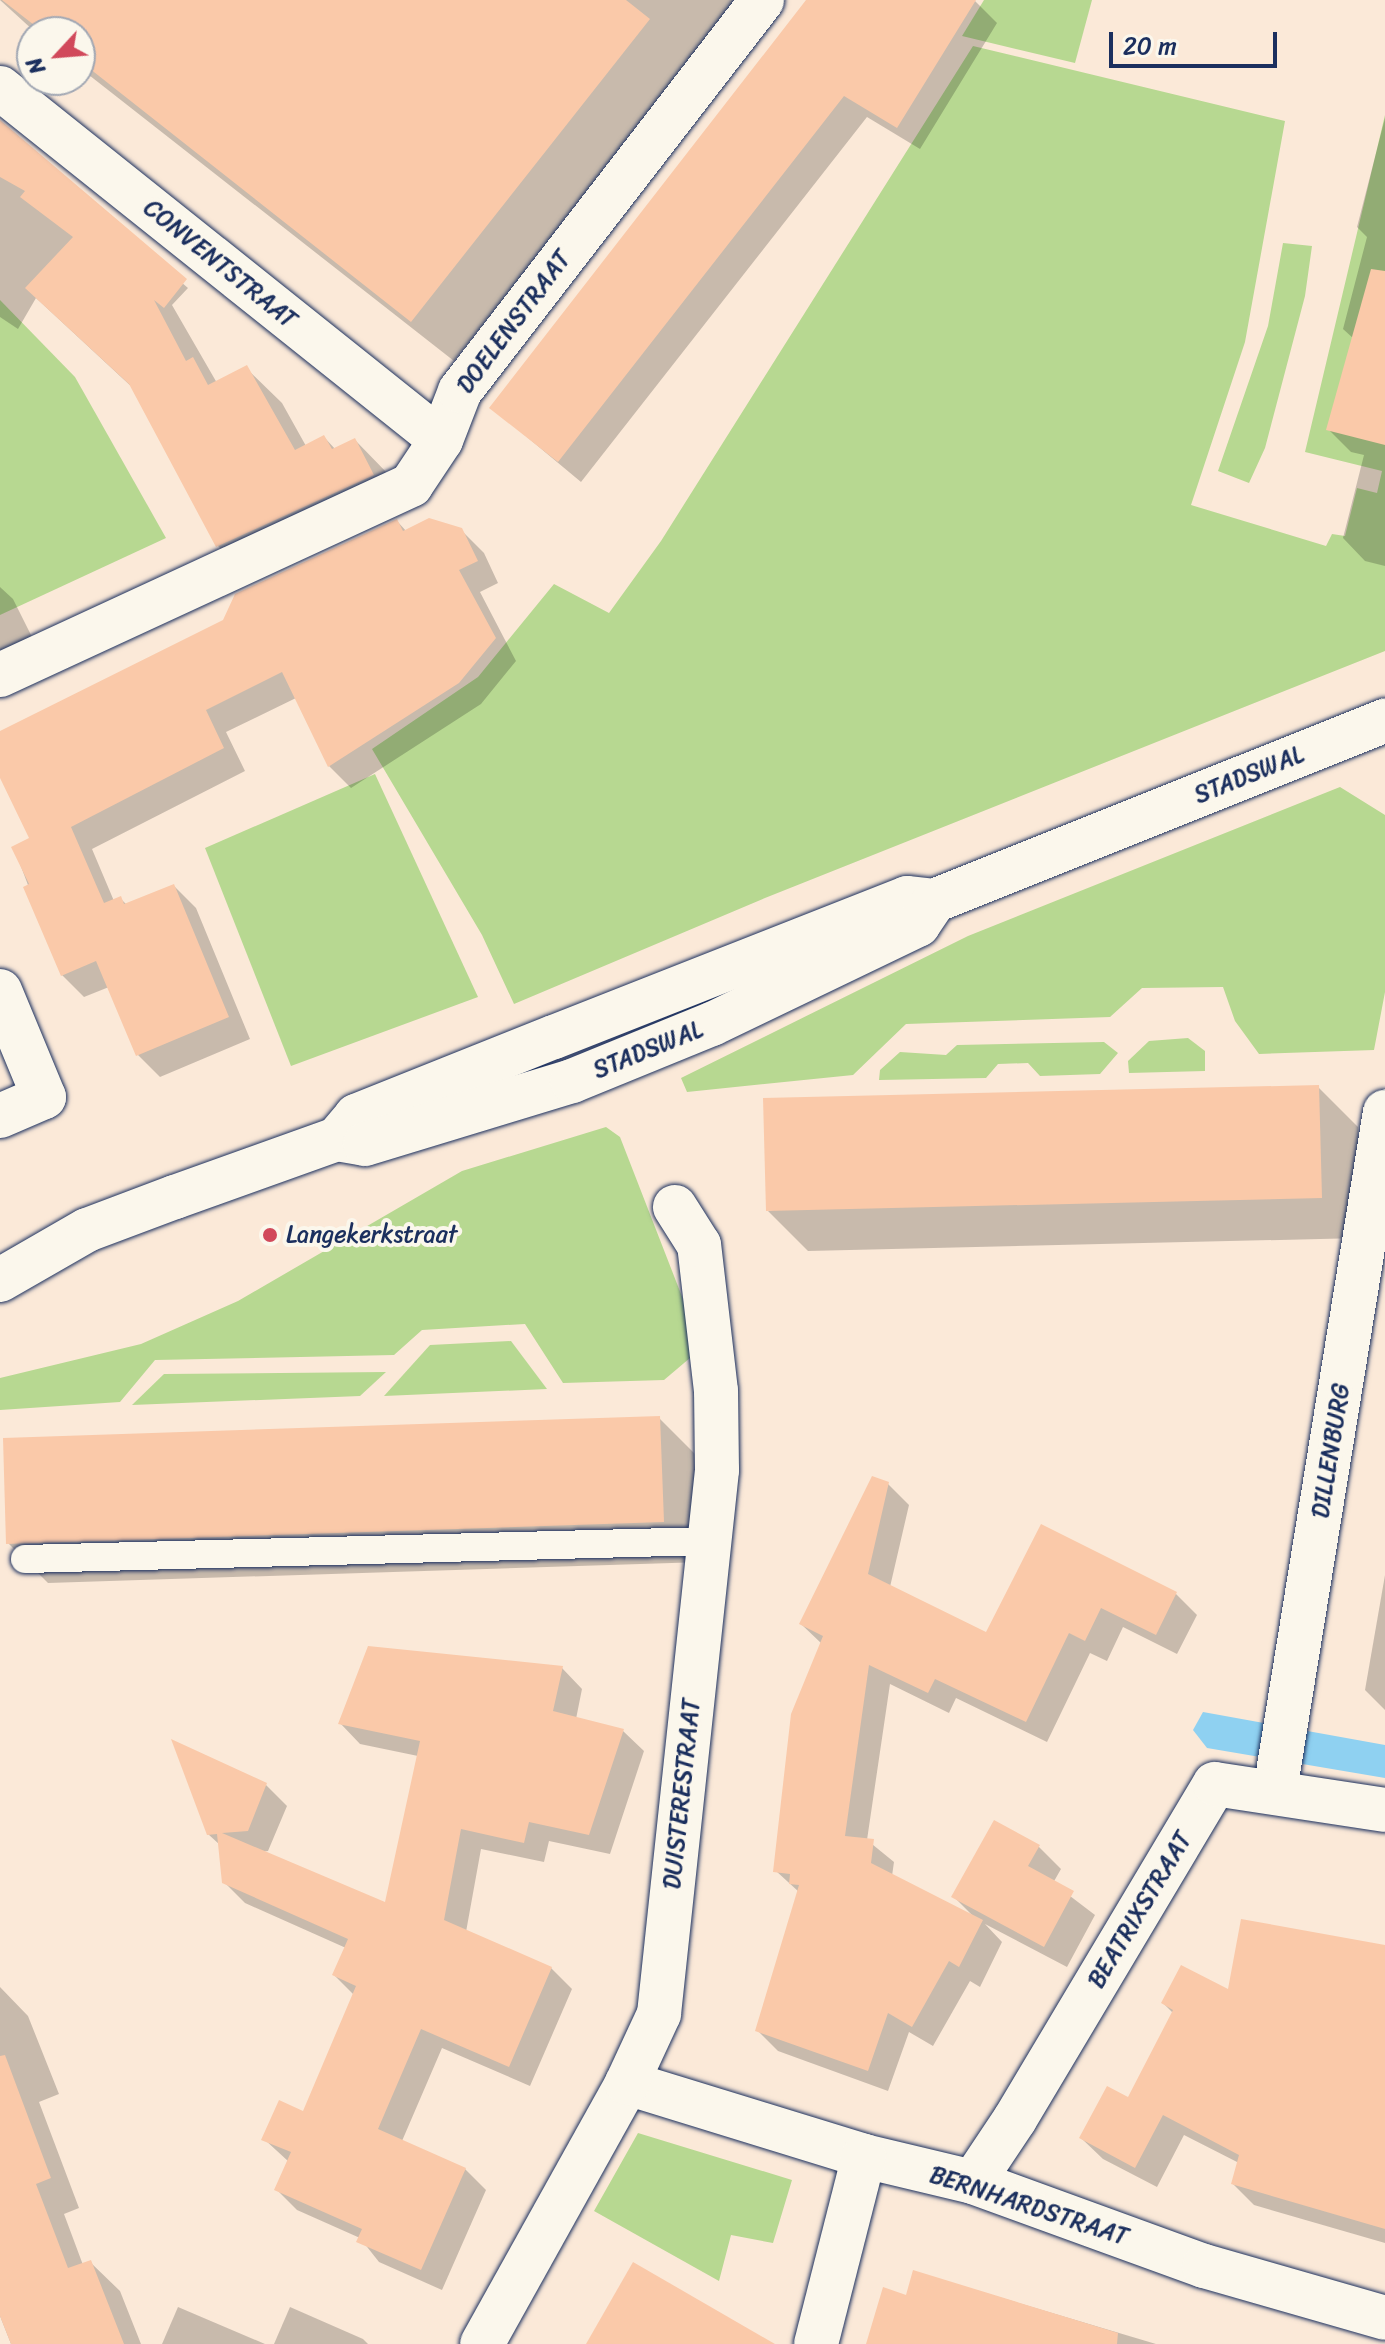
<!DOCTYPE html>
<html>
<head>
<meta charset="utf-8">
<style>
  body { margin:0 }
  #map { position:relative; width:1385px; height:2344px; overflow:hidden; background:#fbe9d8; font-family:Sriracha,sans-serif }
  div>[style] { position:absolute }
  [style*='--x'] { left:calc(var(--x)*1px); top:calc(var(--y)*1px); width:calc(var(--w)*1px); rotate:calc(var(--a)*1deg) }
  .green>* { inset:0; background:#b7d891 }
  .water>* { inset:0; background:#8fd1f1 }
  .shadow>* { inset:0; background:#0003 }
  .building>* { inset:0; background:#fac9a9 }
  .roads { filter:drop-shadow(0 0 2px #1b2f5e) drop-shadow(0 0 2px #1b2f5e) }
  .lane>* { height:28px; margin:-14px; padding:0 14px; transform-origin:14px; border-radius:14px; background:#fbf7ec }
  .street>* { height:44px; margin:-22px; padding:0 22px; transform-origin:22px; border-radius:22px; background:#fbf7ec }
  .secondary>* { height:44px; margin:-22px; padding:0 22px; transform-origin:22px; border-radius:22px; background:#fbf7ec }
  .dots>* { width:22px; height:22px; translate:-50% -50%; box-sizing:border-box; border:4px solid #fbf7ec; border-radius:50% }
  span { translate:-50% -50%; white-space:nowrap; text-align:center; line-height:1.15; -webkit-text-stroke:8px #fbf7ec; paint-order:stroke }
  .street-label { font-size:24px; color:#1b2f5e }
  .poi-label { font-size:24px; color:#1b2f5e }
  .left { translate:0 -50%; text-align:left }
  .north { position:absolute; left:16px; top:16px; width:80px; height:80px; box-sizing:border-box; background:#fbf7ec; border:2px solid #a1a7b3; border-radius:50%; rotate:244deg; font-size:22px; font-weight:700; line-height:32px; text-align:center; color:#1b2f5e }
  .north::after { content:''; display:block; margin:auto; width:28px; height:36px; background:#d1495b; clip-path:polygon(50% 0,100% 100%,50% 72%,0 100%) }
  .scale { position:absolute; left:1109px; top:32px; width:168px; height:36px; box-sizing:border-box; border:4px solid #1b2f5e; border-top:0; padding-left:10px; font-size:24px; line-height:28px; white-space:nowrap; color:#1b2f5e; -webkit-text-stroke:6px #fbf7ec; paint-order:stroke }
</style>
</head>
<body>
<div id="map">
  <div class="green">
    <i style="clip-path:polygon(984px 0,1092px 0,1075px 63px,962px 36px)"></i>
    <i style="clip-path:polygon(973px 46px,1285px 121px,1245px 342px,1191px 505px,1326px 546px,1332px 534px,1345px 536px,1357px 488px,1377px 493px,1382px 471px,1305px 452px,1385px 115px,1385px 651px,765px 898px,514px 1004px,482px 935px,372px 749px,478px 677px,554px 584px,609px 613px,661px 541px)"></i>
    <i style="clip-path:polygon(1283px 243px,1312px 246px,1305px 296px,1265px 448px,1249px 483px,1218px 471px,1268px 326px)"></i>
    <i style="clip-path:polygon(0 300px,75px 377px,166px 538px,0 615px)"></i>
    <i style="clip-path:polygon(375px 774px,478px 997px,291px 1066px,205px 848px)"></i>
    <i style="clip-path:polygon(1340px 787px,1385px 815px,1385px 992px,1374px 1050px,1259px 1054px,1235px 1021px,1223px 987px,1142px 988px,1110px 1017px,906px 1024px,853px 1075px,687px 1092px,681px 1078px,968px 936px)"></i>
    <i style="clip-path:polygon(1188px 1038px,1205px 1051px,1205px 1071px,1129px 1073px,1128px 1061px,1149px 1041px)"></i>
    <i style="clip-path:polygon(1104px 1042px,1118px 1053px,1100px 1074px,1040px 1076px,1028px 1063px,998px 1064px,986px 1078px,879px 1080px,880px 1070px,900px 1052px,946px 1055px,957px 1045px)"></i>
    <i style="clip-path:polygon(606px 1127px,620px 1137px,688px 1312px,690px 1358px,664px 1380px,563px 1383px,525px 1324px,422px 1330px,394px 1355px,155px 1360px,120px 1402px,0 1410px,0 1378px,141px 1344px,238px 1301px,462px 1171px)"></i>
    <i style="clip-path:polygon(511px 1341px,547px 1389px,384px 1396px,430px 1345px)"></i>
    <i style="clip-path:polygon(386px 1372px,360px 1396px,132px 1405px,164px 1374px)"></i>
    <i style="clip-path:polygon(638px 2133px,792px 2180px,773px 2243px,731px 2235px,719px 2281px,594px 2211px)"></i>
  </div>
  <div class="water">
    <i style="clip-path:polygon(1203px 1712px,1385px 1745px,1385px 1778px,1207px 1748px,1193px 1730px)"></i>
  </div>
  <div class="shadow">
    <i style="clip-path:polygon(0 0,742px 0,454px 361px,80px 68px,80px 32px,35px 32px)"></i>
    <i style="clip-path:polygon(809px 0,974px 0,997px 23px,920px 149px,867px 117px,581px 482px,492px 408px)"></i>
    <i style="clip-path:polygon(1385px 118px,1385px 566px,1365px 561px,1343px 538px,1364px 455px,1351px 452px,1329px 430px,1354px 339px,1343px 329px,1367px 237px,1357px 227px)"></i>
    <i style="clip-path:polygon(0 126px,188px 288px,172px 305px,217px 383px,246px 368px,282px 403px,306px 446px,324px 437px,336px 450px,355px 440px,390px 476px,254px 582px,218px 546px,134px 389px,36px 298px,18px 329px,0 317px)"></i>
    <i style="clip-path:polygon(397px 521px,407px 532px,461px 530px,484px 553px,498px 583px,480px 592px,516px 661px,481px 704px,351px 788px,329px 766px,296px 698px,226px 732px,245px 771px,92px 849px,114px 901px,120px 898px,127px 905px,174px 886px,196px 908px,250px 1039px,160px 1077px,138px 1055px,109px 987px,84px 997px,62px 975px,14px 848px,32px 839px,0 773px,0 733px,225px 622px)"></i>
    <i style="clip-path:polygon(0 587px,13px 599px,37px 647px,0 665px)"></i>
    <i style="clip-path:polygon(1318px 1087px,1358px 1127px,1361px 1238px,808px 1251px,768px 1211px)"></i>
    <i style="clip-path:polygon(659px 1418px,699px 1458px,703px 1562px,48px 1583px,8px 1543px)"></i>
    <i style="clip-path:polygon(888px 1484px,909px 1505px,890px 1587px,987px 1634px,1041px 1526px,1176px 1594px,1197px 1615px,1177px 1654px,1123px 1627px,1107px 1661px,1090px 1653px,1047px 1742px,956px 1698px,949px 1713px,890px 1684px,867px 1840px,894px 1862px,892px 1876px,974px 1917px,954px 1897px,995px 1823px,1039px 1847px,1061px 1869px,1053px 1883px,1095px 1915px,1067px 1967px,985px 1924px,1002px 1942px,980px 1987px,970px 1981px,933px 2046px,909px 2032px,888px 2091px,778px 2051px,757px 2030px,799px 1892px,776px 1871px,822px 1644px,801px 1624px)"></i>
    <i style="clip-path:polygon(1385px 1575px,1385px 1710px,1365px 1690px)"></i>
    <i style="clip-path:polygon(562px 1668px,582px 1689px,576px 1719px,623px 1731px,644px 1751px,610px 1854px,549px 1841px,544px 1862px,481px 1849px,466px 1932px,551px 1968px,572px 1989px,530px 2086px,442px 2048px,402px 2141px,465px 2169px,486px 2190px,442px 2290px,379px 2262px,360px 2238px,297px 2210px,277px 2190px,289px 2162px,264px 2139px,304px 2113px,354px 1995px,334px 1975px,346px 1948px,245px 1903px,224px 1882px,220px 1845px,208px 1834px,266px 1785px,287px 1806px,268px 1851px,261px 1852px,387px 1905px,418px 1756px,360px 1744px,340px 1723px)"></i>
    <i style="clip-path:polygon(1385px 1947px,1385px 2243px,1254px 2205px,1233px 2184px,1239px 2163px,1184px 2135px,1157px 2187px,1103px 2159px,1081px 2138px,1129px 2100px,1174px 2014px,1163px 2003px,1229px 1992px)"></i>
    <i style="clip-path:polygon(0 1987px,28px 2016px,59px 2094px,39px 2102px,79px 2208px,64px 2214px,83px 2265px,90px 2262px,120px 2291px,141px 2344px,11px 2344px,0 2316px)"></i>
    <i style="clip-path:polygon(915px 2272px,1156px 2344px,873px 2344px,907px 2298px)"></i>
    <i style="clip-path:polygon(178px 2307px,265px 2344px,162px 2344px)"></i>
    <i style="clip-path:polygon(290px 2307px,363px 2339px,368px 2344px,274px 2344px)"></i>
  </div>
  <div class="building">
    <i style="clip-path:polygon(2px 0,626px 0,650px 19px,411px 322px,80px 61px,80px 32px,43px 32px)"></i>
    <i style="clip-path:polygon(806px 0,976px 0,897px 128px,844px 96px,558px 462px,489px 408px)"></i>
    <i style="clip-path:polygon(0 120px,187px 279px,164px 308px,154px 300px,186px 361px,193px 357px,208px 385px,247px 365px,295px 450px,324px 435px,332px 449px,355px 438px,374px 475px,216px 547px,129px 384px,25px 288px,73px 237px,20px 197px,25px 191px,0 177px)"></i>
    <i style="clip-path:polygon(1371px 269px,1385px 271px,1385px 445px,1326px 430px)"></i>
    <i style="clip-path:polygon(429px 518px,462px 528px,478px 561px,459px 570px,496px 638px,459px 683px,328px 767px,282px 672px,206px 710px,224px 748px,71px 827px,104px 903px,121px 896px,124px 904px,174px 884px,229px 1017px,136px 1056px,96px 961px,61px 976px,23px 887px,29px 884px,11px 847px,29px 838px,0 778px,0 731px,223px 620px,235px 594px,397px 519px,403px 531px)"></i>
    <i style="clip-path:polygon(1319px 1085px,1322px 1198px,766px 1211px,763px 1098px)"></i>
    <i style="clip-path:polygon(660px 1416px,664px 1522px,6px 1544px,3px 1438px)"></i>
    <i style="clip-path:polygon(872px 1476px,889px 1482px,868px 1574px,986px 1632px,1041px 1524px,1177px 1592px,1156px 1635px,1101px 1608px,1085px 1641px,1069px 1633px,1026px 1722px,935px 1679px,928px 1693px,869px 1665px,845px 1836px,874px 1839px,871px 1863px,983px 1920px,959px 1967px,949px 1961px,912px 2027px,888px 2013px,868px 2071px,755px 2031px,799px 1885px,789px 1884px,790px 1874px,773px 1872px,791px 1714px,823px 1636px,799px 1624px)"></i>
    <i style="clip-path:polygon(368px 1646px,563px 1666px,553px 1711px,624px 1729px,589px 1835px,529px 1822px,524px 1843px,461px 1829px,444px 1920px,552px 1967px,509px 2067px,421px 2029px,378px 2129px,466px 2168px,421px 2270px,356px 2242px,362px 2229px,274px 2190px,291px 2152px,261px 2140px,279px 2100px,303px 2111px,356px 1986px,332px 1975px,348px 1939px,222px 1883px,217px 1834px,207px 1835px,171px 1739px,267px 1783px,248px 1831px,222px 1833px,385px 1902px,420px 1741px,338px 1724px)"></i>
    <i style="clip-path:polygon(994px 1820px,1040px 1845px,1028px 1866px,1074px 1891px,1044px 1947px,951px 1897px)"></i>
    <i style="clip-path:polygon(1241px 1919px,1385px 1945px,1385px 2229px,1231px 2184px,1239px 2155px,1163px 2115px,1135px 2168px,1079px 2138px,1107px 2086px,1128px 2097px,1173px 2010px,1161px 2003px,1181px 1965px,1228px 1989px)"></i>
    <i style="clip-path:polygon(5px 2055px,51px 2178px,36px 2184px,68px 2268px,91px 2260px,124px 2344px,11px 2344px,0 2316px,0 2056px)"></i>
    <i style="clip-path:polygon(633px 2262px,775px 2344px,586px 2344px)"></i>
    <i style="clip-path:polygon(913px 2270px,1118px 2333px,1117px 2344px,866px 2344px,883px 2287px,906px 2295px)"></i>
  </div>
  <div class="roads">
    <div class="lane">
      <i style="--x:25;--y:1559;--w:684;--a:-1.51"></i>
    </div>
    <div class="street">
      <i style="--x:0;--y:88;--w:564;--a:38.6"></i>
      <i style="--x:0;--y:675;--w:453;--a:-24.8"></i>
      <i style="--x:411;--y:485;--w:54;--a:-56.3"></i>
      <i style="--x:441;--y:440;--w:53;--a:-68.8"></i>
      <i style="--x:460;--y:391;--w:494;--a:-52.3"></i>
      <i style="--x:0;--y:991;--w:115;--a:67.5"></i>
      <i style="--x:44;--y:1097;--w:48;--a:156.6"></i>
      <i style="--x:1275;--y:1791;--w:688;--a:-80.8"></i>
      <i style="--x:627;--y:2083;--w:248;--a:17.1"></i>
      <i style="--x:864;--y:2156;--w:112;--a:13.4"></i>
      <i style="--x:973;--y:2182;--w:246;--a:20"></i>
      <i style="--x:1204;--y:2266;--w:188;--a:16"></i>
      <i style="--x:973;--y:2182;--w:76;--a:-56.3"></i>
      <i style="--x:1015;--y:2119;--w:390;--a:-59.2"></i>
      <i style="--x:1215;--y:1784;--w:172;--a:8.7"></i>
      <i style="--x:482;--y:2344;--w:299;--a:-60.9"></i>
      <i style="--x:627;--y:2083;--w:76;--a:-65.1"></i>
      <i style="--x:659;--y:2014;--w:547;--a:-83.91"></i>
      <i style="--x:717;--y:1470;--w:79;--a:-90.7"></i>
      <i style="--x:716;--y:1391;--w:147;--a:-96.6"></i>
      <i style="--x:699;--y:1245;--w:45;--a:-122.3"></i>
      <i style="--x:816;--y:2344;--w:194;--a:-75.7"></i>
    </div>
    <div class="secondary">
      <i style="--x:337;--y:1139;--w:30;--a:-50"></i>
      <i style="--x:356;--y:1116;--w:213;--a:-21.8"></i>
      <i style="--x:554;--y:1037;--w:379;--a:-21.5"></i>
      <i style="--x:907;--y:898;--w:27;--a:6"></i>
      <i style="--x:934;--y:901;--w:486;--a:-21.8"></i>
      <i style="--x:0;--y:1280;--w:100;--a:-29.9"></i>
      <i style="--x:87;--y:1230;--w:94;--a:-20.6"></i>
      <i style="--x:175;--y:1197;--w:172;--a:-19.7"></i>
      <i style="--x:337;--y:1139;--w:28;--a:10"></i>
      <i style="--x:365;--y:1144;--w:216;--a:-16.9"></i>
      <i style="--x:572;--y:1081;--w:151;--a:-22.2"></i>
      <i style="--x:712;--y:1024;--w:229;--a:-25.7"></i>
      <i style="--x:918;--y:925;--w:29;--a:-56"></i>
    </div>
  </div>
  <div class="dots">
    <i style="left:270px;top:1235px;background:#d1495b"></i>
  </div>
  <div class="street-label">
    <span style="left:220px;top:264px;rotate:39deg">CONVENTSTRAAT</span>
    <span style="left:514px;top:322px;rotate:-53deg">DOELENSTRAAT</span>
    <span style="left:1249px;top:775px;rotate:-22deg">STADSWAL</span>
    <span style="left:648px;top:1050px;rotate:-22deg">STADSWAL</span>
    <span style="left:1331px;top:1451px;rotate:-81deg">DILLENBURG</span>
    <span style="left:682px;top:1794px;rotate:-84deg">DUISTERESTRAAT</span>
    <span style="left:1140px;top:1910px;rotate:-59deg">BEATRIXSTRAAT</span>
    <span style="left:1029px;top:2206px;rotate:18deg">BERNHARDSTRAAT</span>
  </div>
  <div class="poi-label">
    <span class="left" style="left:286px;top:1235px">Langekerkstraat</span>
  </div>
  <div class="north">N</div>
  <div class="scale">20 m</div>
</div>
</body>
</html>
